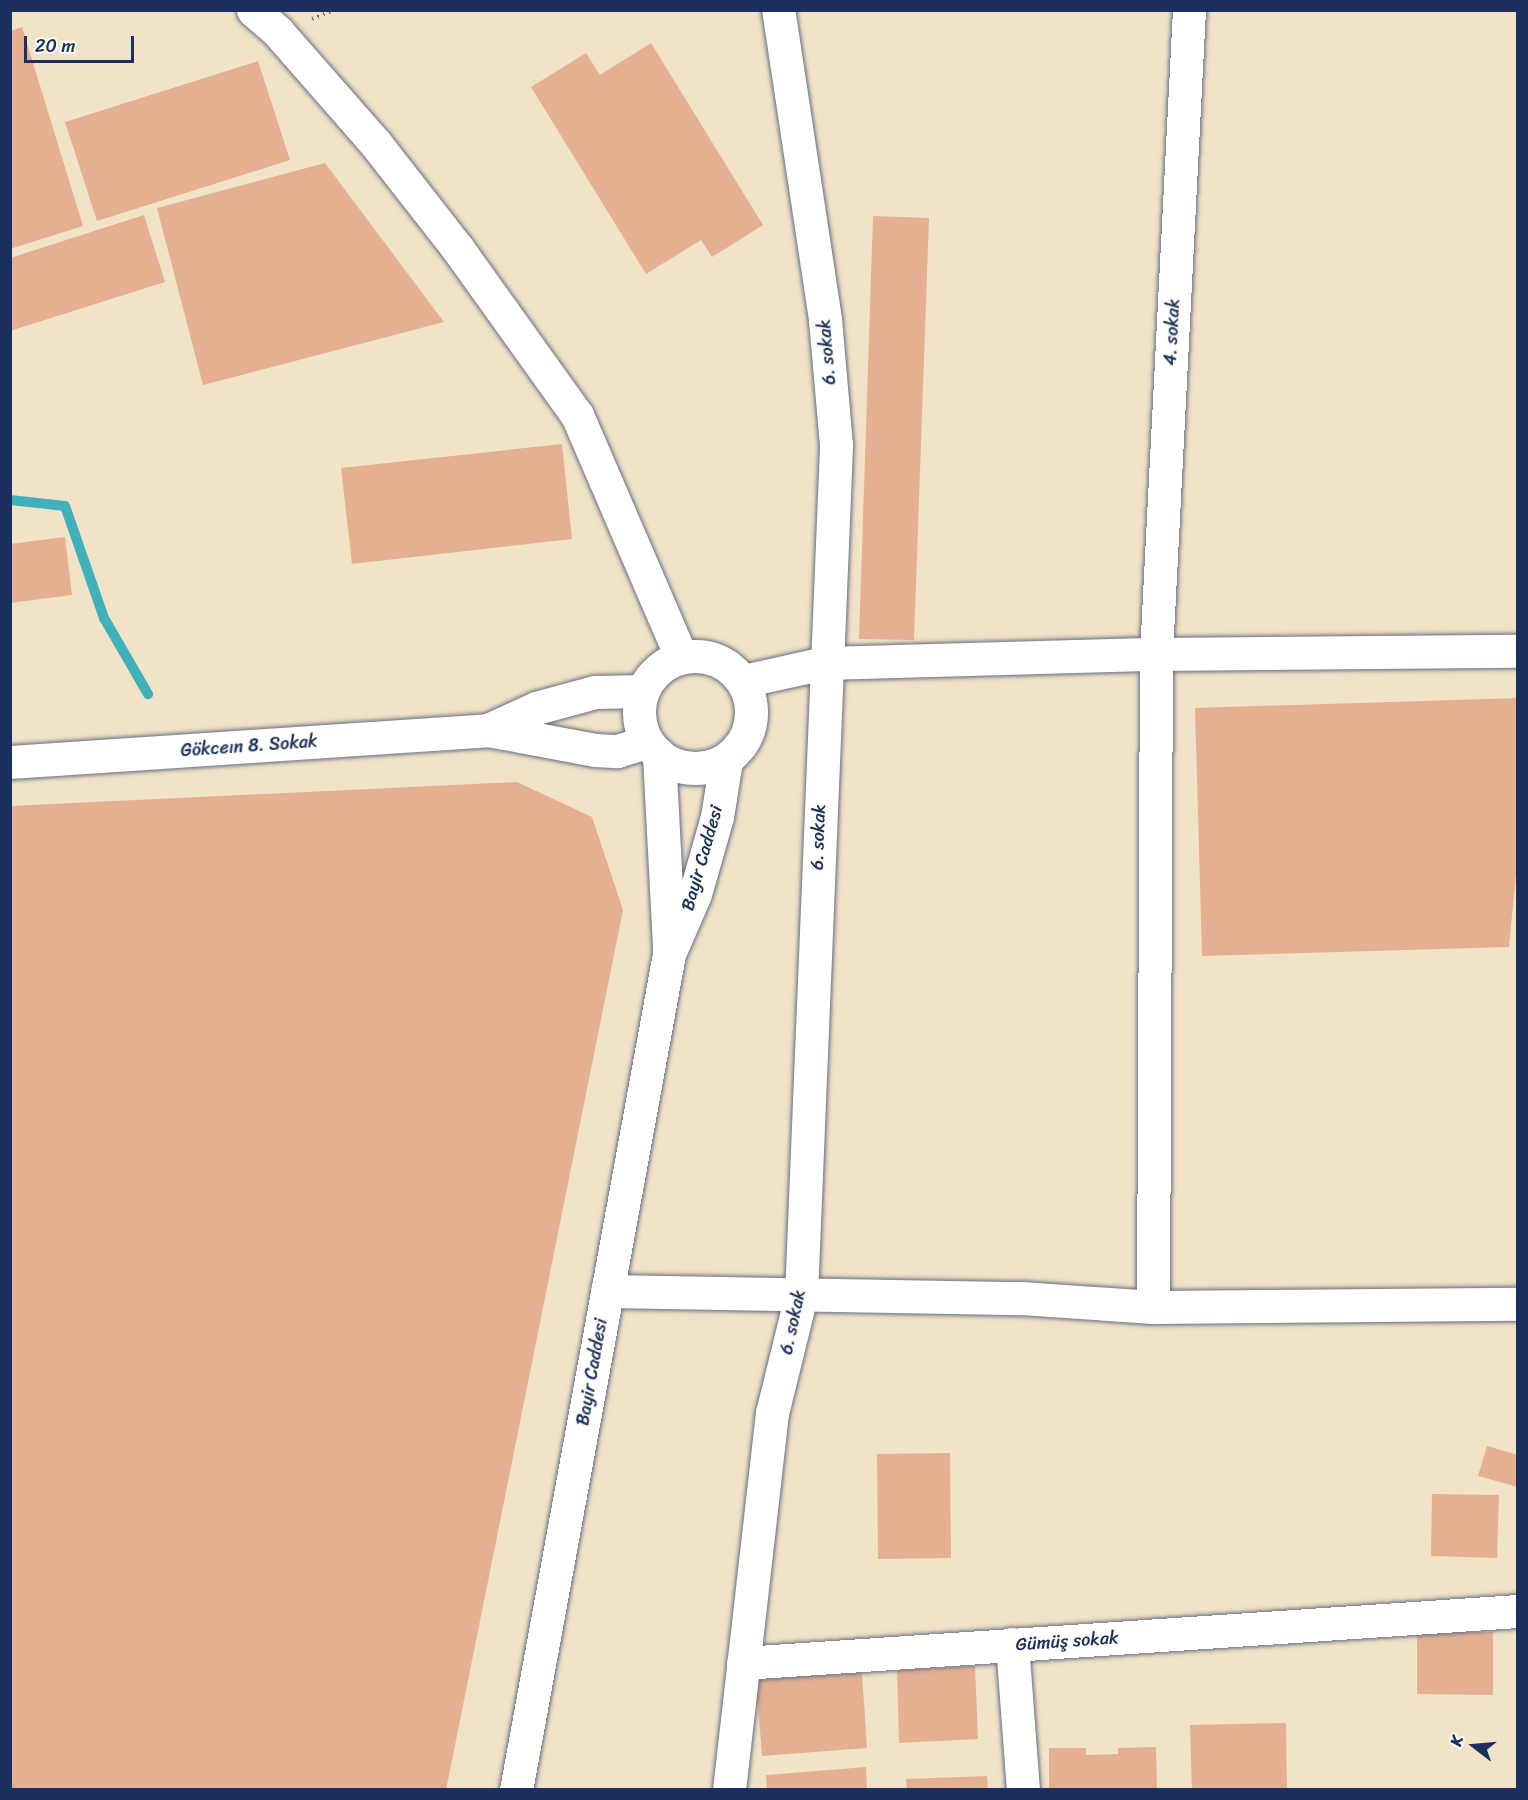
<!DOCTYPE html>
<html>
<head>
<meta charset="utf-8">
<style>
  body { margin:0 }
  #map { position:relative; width:1528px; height:1800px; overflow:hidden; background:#f1e3c7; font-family:Sriracha,sans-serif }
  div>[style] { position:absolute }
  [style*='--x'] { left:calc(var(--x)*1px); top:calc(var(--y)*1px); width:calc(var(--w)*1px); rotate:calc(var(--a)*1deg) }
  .stream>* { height:10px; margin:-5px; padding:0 5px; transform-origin:5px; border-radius:5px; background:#40b0bb }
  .building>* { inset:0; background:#e5b092 }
  .path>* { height:4px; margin-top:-2px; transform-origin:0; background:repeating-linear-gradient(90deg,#666e83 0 1.5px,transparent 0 6px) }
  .roads { filter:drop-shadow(0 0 2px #666e83) drop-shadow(0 0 2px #666e83) }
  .minor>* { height:33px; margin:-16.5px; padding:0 16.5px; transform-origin:16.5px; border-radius:16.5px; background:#fff }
  .minor>.ring { margin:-16.5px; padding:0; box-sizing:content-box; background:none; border:33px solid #fff; border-radius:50% }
  span { translate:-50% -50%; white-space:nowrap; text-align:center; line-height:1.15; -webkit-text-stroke:4.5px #fdfcf7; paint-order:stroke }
  .street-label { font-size:18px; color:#1b2f5e }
  .frame { position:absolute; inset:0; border:12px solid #1b2f5e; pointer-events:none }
  .north { position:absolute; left:1444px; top:1716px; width:60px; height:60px; -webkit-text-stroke:4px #fdfcf7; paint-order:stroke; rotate:286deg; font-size:16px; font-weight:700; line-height:24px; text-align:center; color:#1b2f5e }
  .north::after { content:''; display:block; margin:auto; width:21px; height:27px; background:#1b2f5e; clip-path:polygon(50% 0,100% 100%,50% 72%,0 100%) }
  .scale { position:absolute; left:24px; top:36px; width:110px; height:27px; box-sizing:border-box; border:3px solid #1b2f5e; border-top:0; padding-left:8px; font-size:18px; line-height:21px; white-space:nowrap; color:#1b2f5e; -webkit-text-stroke:4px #fdfcf7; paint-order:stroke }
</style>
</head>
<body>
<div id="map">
  <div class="stream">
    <i style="--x:10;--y:500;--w:55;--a:6.2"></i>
    <i style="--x:65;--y:506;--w:119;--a:70.8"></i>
    <i style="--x:104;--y:618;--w:88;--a:59.9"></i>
  </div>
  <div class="building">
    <i style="clip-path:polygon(22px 27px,83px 226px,10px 249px,10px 31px)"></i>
    <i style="clip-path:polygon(651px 43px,763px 225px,712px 257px,701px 240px,646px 274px,531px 87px,586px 53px,600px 75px)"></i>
    <i style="clip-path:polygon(258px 61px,290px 160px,97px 221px,65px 122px)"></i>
    <i style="clip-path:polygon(325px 163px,444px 322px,203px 385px,157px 208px)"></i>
    <i style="clip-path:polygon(144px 215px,165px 282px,10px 331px,10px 258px)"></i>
    <i style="clip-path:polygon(873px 216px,929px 218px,914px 640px,859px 639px)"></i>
    <i style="clip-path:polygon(562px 444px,572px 539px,352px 564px,341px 468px)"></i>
    <i style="clip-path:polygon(65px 537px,72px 595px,10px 603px,10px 544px)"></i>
    <i style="clip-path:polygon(1518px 698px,1518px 854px,1509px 947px,1202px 956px,1195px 708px)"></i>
    <i style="clip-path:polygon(517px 782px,592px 817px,623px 910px,446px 1790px,10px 1790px,10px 806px)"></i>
    <i style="clip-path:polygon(1487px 1446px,1518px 1455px,1518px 1487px,1478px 1476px)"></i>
    <i style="clip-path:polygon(950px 1453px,951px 1558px,878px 1559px,877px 1454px)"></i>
    <i style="clip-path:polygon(1432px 1494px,1499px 1495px,1497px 1558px,1431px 1556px)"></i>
    <i style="clip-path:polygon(1417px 1632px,1493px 1632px,1493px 1695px,1417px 1694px)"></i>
    <i style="clip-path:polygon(975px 1666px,978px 1739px,899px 1743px,897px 1670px)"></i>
    <i style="clip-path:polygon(862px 1673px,867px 1748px,762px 1756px,756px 1680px)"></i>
    <i style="clip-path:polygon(1286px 1723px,1287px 1790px,1192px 1790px,1190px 1725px)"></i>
    <i style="clip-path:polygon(1156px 1747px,1157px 1790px,1049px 1790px,1049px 1748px,1086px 1748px,1086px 1755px,1118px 1754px,1118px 1748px)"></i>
    <i style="clip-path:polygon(866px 1767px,867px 1790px,767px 1790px,766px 1775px)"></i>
    <i style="clip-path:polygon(987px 1776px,988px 1790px,907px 1790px,906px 1779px)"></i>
  </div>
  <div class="path">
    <i style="--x:312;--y:19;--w:24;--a:-22"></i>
  </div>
  <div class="roads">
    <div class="minor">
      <i style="--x:253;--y:10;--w:33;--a:41"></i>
      <i style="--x:278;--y:32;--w:149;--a:48.8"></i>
      <i style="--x:376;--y:144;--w:133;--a:52"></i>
      <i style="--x:458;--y:249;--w:204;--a:54.4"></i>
      <i style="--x:577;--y:415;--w:263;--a:66.7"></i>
      <i class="ring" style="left:639px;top:656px;width:79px;height:79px"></i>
      <i style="--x:743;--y:681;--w:84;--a:-12.4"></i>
      <i style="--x:825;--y:663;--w:331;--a:-1.6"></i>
      <i style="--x:1156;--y:654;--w:362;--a:-0.5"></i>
      <i style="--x:488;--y:730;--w:53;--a:-24.6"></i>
      <i style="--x:536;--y:708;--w:61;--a:-15.2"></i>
      <i style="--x:595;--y:692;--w:48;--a:-1.2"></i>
      <i style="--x:659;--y:755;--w:194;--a:87"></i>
      <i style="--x:10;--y:762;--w:479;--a:-3.8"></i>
      <i style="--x:488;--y:730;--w:109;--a:10.6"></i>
      <i style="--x:595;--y:750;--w:22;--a:3"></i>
      <i style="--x:617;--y:751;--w:31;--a:-17"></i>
      <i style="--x:607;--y:1291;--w:414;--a:1"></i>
      <i style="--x:1021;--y:1298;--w:132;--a:3.9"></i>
      <i style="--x:1153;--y:1307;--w:365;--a:-0.5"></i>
      <i style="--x:1153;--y:1307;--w:653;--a:-89.74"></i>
      <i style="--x:1156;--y:654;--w:645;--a:-87.07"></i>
      <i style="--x:1012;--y:1644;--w:146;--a:85.7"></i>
      <i style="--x:743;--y:1663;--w:777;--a:-3.84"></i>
      <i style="--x:516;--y:1790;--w:850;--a:-79.63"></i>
      <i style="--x:669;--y:954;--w:65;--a:-66.6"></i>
      <i style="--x:695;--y:894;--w:80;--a:-74.1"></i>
      <i style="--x:717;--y:817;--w:58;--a:-81"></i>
      <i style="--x:729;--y:1790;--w:379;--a:-83.5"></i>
      <i style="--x:772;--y:1413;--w:121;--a:-76.1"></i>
      <i style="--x:801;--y:1296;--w:852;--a:-87.64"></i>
      <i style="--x:836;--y:445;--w:126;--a:-95"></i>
      <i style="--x:825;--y:319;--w:313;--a:-98.6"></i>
    </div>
  </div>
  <div class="street-label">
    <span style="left:1172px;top:332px;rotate:-87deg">4. sokak</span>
    <span style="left:827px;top:352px;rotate:-95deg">6. sokak</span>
    <span style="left:249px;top:746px;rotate:-4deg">Gökceın 8. Sokak</span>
    <span style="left:818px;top:837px;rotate:-88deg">6. sokak</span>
    <span style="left:702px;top:858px;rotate:-74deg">Bayir Caddesi</span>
    <span style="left:793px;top:1322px;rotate:-78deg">6. sokak</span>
    <span style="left:592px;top:1372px;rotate:-80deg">Bayir Caddesi</span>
    <span style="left:1067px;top:1641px;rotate:-4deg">Gümüş sokak</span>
  </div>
  <div class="frame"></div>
  <div class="north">K</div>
  <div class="scale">20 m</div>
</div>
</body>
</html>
